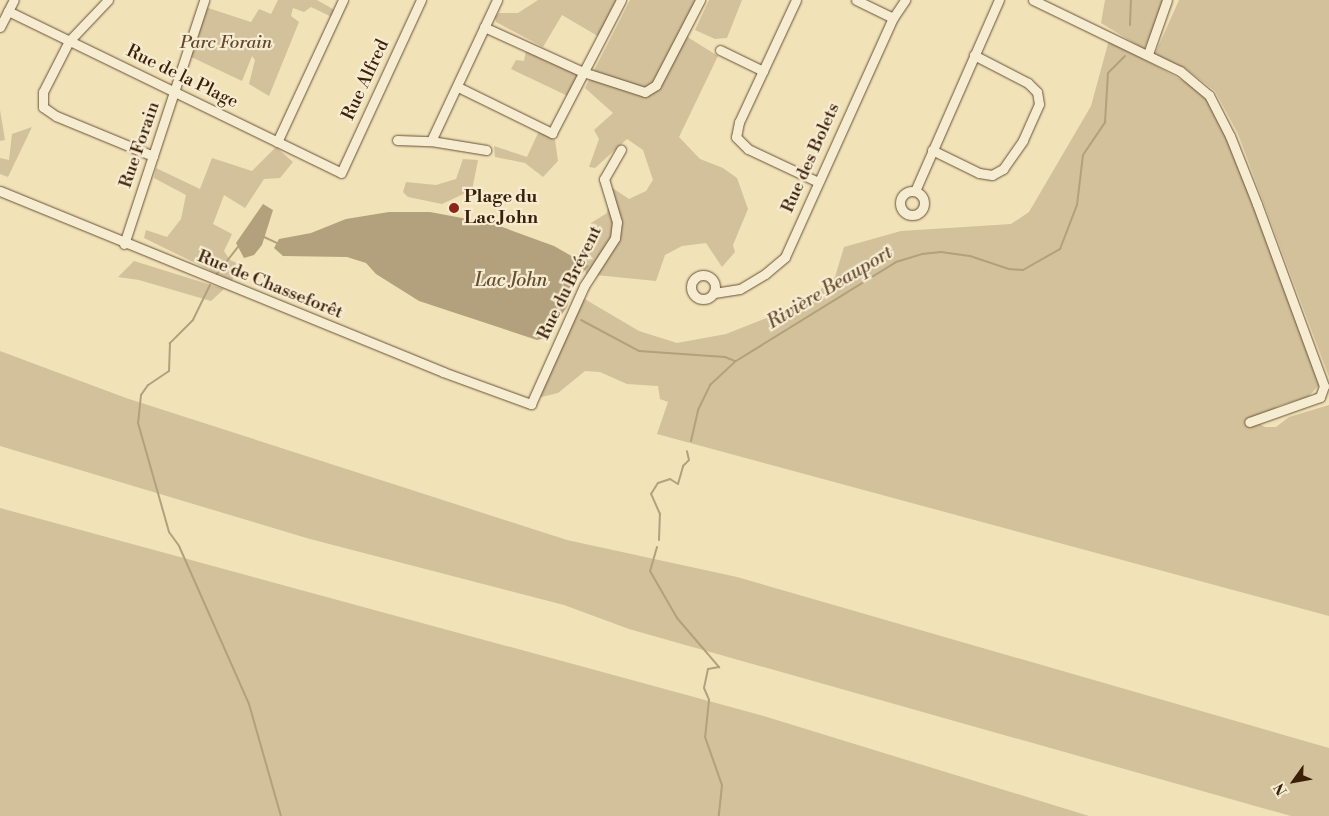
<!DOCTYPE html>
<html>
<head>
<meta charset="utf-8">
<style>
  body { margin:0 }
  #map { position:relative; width:1329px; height:816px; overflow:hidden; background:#f1e2b8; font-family:"Libre Bodoni",serif }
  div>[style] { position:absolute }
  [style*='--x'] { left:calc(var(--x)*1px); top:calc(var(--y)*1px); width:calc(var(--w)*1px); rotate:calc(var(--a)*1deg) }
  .green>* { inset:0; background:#d2c19a }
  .water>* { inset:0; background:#b3a07c }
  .stream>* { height:2px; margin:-1px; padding:0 1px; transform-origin:1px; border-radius:1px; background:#b3a07c }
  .roads { filter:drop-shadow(0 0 1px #695035) drop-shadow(0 0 1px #695035) }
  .minor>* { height:9px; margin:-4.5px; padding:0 4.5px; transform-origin:4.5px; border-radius:4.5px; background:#f6ecd1 }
  .minor>.ring { margin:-4.5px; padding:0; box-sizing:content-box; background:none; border:9px solid #f6ecd1; border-radius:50% }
  .dots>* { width:14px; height:14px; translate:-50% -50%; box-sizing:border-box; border:2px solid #f6ecd1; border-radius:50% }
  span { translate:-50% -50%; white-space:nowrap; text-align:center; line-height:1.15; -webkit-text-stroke:4.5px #f6ecd1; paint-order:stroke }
  .park-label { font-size:18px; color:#62482d; font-style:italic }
  .street-label { font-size:18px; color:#3c1f09 }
  .poi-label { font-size:18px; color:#3c1f09; font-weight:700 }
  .left { translate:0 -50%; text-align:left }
  .water-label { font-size:19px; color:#664c31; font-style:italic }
  .north { position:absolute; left:1269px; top:756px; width:50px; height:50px; -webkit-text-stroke:4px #f6ecd1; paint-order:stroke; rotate:238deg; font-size:14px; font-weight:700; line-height:20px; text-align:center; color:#3c1f09 }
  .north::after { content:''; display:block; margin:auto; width:18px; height:22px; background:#3c1f09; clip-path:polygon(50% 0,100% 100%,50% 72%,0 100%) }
</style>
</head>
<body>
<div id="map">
  <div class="green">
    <i style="clip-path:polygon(278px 0,317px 0,338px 12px,334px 18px,311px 7px,304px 12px,293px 8px,291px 16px,299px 22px,269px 96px,249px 84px,255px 60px,252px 56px,242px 81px,187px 55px,202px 6px,251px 22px,259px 9px,271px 14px)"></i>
    <i style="clip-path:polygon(538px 0,618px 0,601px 38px,562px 15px,543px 47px,496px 22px,495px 17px,499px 13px,518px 13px)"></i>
    <i style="clip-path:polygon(630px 0,698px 0,685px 29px,689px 38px,718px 56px,679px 137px,700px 159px,723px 168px,737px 178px,748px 209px,733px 245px,735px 252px,722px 267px,706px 243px,682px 246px,665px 255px,656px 281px,586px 274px,583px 260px,577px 254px,600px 235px,591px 223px,607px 213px,611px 187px,629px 199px,646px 191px,653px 180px,643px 150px,627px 139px,595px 168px,589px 167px,599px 139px,594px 130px,613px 113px,585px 88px)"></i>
    <i style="clip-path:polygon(709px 0,742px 0,727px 38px,715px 39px,695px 30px)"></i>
    <i style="clip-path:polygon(1105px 0,1167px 0,1144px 49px,1101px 23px)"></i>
    <i style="clip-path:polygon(1179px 0,1329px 0,1329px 377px,1238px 134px,1215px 91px,1185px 68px,1154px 56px)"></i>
    <i style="clip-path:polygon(1109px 40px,1209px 95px,1230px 136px,1322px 382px,1308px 397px,1278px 406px,1257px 422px,1265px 427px,1276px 427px,1289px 417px,1329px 405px,1329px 616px,657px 434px,668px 402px,660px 399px,658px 386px,627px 384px,600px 372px,585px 371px,558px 393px,537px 398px,583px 298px,639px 331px,677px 343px,726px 334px,805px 303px,835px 277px,844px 247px,901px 231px,1011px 224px,1029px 212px,1091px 106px)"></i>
    <i style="clip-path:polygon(527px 45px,583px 71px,572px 98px,511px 69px,516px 60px,524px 61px)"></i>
    <i style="clip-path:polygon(0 110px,5px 140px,0 141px)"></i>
    <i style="clip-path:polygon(32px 127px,8px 177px,0 174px,0 158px,9px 160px,12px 134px)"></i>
    <i style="clip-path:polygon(539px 131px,555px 140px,558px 161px,543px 177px,525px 163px,495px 157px,494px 146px,527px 157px)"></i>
    <i style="clip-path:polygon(276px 147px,293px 162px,280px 178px,264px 179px,245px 208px,224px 195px,213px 224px,232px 234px,224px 251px,230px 260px,239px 264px,232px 281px,144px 238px,146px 230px,167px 237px,181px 219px,186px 195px,154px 178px,156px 168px,200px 189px,212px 158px,252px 171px)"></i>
    <i style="clip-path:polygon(463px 159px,478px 160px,472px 190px,442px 204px,408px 197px,403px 192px,406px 182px,436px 185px,456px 179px)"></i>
    <i style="clip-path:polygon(134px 261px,224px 289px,211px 301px,139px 280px,118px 277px)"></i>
    <i style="clip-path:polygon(0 351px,126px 398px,567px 540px,737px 577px,1329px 748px,1329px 816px,1291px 816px,629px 629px,564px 605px,310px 539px,0 446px)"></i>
    <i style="clip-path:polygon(0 508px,760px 715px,1089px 816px,0 816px)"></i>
  </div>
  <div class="water">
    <i style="clip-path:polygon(263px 204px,273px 210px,262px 245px,254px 255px,244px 258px,236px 243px)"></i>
    <i style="clip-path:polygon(389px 212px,430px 212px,494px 224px,554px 246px,589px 266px,575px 281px,567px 307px,545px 338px,537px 340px,419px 301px,376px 274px,366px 263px,347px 257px,283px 256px,274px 248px,279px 239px,311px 233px,346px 219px)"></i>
  </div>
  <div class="stream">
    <i style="--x:1130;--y:25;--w:25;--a:-88"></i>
    <i style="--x:264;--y:237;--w:14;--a:25"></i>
    <i style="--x:216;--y:275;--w:36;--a:-52"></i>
    <i style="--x:210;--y:285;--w:39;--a:116"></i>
    <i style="--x:193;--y:320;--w:33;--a:135"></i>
    <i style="--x:170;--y:343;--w:28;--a:92"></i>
    <i style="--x:169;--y:371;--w:25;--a:146"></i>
    <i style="--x:148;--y:385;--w:12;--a:125"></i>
    <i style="--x:141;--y:395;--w:28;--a:96"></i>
    <i style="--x:138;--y:423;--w:113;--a:74.1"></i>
    <i style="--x:169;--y:532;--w:17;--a:54"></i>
    <i style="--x:179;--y:546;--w:173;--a:66.1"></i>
    <i style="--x:249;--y:704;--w:116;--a:74.1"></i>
    <i style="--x:581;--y:320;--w:66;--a:28.1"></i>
    <i style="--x:639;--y:351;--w:86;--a:4"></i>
    <i style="--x:725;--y:357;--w:11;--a:22"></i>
    <i style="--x:691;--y:441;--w:32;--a:-77"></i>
    <i style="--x:698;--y:410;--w:28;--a:-64"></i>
    <i style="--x:710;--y:385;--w:35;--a:-43"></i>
    <i style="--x:736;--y:361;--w:188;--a:-31.7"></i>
    <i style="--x:896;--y:262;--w:27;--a:-17"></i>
    <i style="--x:922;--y:254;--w:19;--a:-6"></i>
    <i style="--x:941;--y:252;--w:29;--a:8"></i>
    <i style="--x:970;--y:256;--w:41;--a:18.4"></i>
    <i style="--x:1009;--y:269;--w:14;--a:4"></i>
    <i style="--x:1023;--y:270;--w:43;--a:-29.6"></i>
    <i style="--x:1060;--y:249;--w:47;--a:-68.9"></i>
    <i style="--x:1077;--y:205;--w:50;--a:-83.2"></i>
    <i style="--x:1083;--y:155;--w:40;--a:-56"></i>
    <i style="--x:1105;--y:122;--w:49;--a:-86.5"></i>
    <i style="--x:1108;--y:73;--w:24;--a:-45"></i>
    <i style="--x:659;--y:540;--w:26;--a:-88"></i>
    <i style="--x:660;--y:514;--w:22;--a:-114"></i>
    <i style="--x:651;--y:494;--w:13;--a:-58"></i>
    <i style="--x:658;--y:483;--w:13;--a:-18"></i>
    <i style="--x:670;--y:479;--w:9;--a:32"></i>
    <i style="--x:678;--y:484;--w:19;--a:-74"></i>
    <i style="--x:683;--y:466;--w:8;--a:-45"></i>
    <i style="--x:689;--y:460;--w:9;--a:-103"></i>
    <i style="--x:657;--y:547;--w:25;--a:106"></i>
    <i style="--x:650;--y:571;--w:54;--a:60.1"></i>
    <i style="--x:677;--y:618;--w:65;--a:49.4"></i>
    <i style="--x:719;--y:667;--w:11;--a:170"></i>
    <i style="--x:708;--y:669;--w:19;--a:102"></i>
    <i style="--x:704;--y:688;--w:13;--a:67"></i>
    <i style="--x:709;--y:700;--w:37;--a:96"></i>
    <i style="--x:705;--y:737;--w:51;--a:70.5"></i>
    <i style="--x:722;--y:785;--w:31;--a:96"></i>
  </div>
  <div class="roads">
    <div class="minor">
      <i style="--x:108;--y:0;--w:57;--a:133.6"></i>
      <i style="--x:69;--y:41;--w:57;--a:117"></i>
      <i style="--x:43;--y:92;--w:15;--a:90"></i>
      <i style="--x:43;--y:107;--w:16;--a:35"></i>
      <i style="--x:56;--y:116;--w:105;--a:22.4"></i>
      <i style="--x:796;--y:0;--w:135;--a:115"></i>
      <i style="--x:739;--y:122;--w:15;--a:101"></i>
      <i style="--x:736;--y:137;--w:17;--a:45"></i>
      <i style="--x:748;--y:149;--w:77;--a:25.2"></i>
      <i style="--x:856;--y:0;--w:41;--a:25.9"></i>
      <i style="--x:1033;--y:0;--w:163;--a:25.8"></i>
      <i style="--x:1180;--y:71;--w:38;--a:40"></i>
      <i style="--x:1209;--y:95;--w:46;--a:62.9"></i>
      <i style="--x:1230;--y:136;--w:73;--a:68.3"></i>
      <i style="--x:1257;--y:204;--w:194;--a:69.8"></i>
      <i style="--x:1324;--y:386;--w:12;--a:110"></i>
      <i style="--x:1320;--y:397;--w:75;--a:160.6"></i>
      <i style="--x:8;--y:11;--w:370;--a:25.9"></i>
      <i style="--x:341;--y:173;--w:191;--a:-65.2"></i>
      <i style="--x:0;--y:27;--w:30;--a:-63"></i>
      <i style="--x:484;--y:27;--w:109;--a:24.4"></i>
      <i style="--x:583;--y:72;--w:65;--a:17.9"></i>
      <i style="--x:645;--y:92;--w:13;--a:-32"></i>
      <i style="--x:656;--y:85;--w:96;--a:-62.6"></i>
      <i style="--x:720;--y:50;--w:48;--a:26"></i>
      <i style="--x:1148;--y:54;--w:57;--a:-70.6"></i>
      <i style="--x:458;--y:87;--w:105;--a:26.1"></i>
      <i style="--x:552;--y:133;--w:150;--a:-62.6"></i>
      <i style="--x:397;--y:140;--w:34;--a:2"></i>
      <i style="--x:431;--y:141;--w:56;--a:9.3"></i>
      <i style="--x:431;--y:141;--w:156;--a:-64.9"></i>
      <i style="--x:277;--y:142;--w:157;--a:-65.1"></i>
      <i style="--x:932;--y:150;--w:52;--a:26.1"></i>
      <i style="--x:979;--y:173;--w:13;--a:9"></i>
      <i style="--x:992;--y:175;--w:13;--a:-29"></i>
      <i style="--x:1003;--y:169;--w:35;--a:-55"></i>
      <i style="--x:1023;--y:140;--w:39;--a:-66"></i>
      <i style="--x:1039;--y:104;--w:12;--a:-99"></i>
      <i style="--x:1037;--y:92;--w:13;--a:-135"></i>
      <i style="--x:1028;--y:83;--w:61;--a:-152.6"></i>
      <i class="ring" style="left:900px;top:191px;width:15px;height:15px"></i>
      <i style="--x:0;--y:191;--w:479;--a:22.2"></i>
      <i style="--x:443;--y:372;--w:94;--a:20"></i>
      <i style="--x:531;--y:404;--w:129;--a:-65.8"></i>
      <i style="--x:584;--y:286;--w:57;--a:-57.1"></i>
      <i style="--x:615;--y:238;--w:16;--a:-83"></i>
      <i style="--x:617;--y:222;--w:45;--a:-106.8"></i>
      <i style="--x:604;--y:179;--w:34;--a:-60"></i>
      <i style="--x:915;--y:191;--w:209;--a:-66.3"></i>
      <i style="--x:124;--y:244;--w:257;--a:-71.8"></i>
      <i class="ring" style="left:691px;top:275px;width:15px;height:15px"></i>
      <i style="--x:714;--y:293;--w:26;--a:-9"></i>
      <i style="--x:740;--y:289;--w:29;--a:-31"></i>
      <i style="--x:765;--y:274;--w:26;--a:-40"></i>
      <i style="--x:785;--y:257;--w:262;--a:-65.7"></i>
      <i style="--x:893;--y:18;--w:22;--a:-56"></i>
    </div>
  </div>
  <div class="dots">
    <i style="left:454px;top:208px;background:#8f2418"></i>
  </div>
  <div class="park-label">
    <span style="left:226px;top:43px">Parc Forain</span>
  </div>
  <div class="street-label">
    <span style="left:182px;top:77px;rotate:26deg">Rue de la Plage</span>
    <span style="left:366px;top:80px;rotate:-65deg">Rue Alfred</span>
    <span style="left:140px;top:145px;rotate:-71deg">Rue Forain</span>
    <span style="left:811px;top:158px;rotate:-66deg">Rue des Bolets</span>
    <span style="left:570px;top:283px;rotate:-64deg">Rue du Brévent</span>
    <span style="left:270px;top:285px;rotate:22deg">Rue de Chasseforêt</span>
  </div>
  <div class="poi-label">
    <span class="left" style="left:464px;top:208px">Plage du<br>Lac John</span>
  </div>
  <div class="water-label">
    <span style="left:511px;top:281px">Lac John</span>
    <span style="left:830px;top:288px;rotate:-31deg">Rivière Beauport</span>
  </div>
  <div class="north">N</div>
</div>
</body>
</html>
